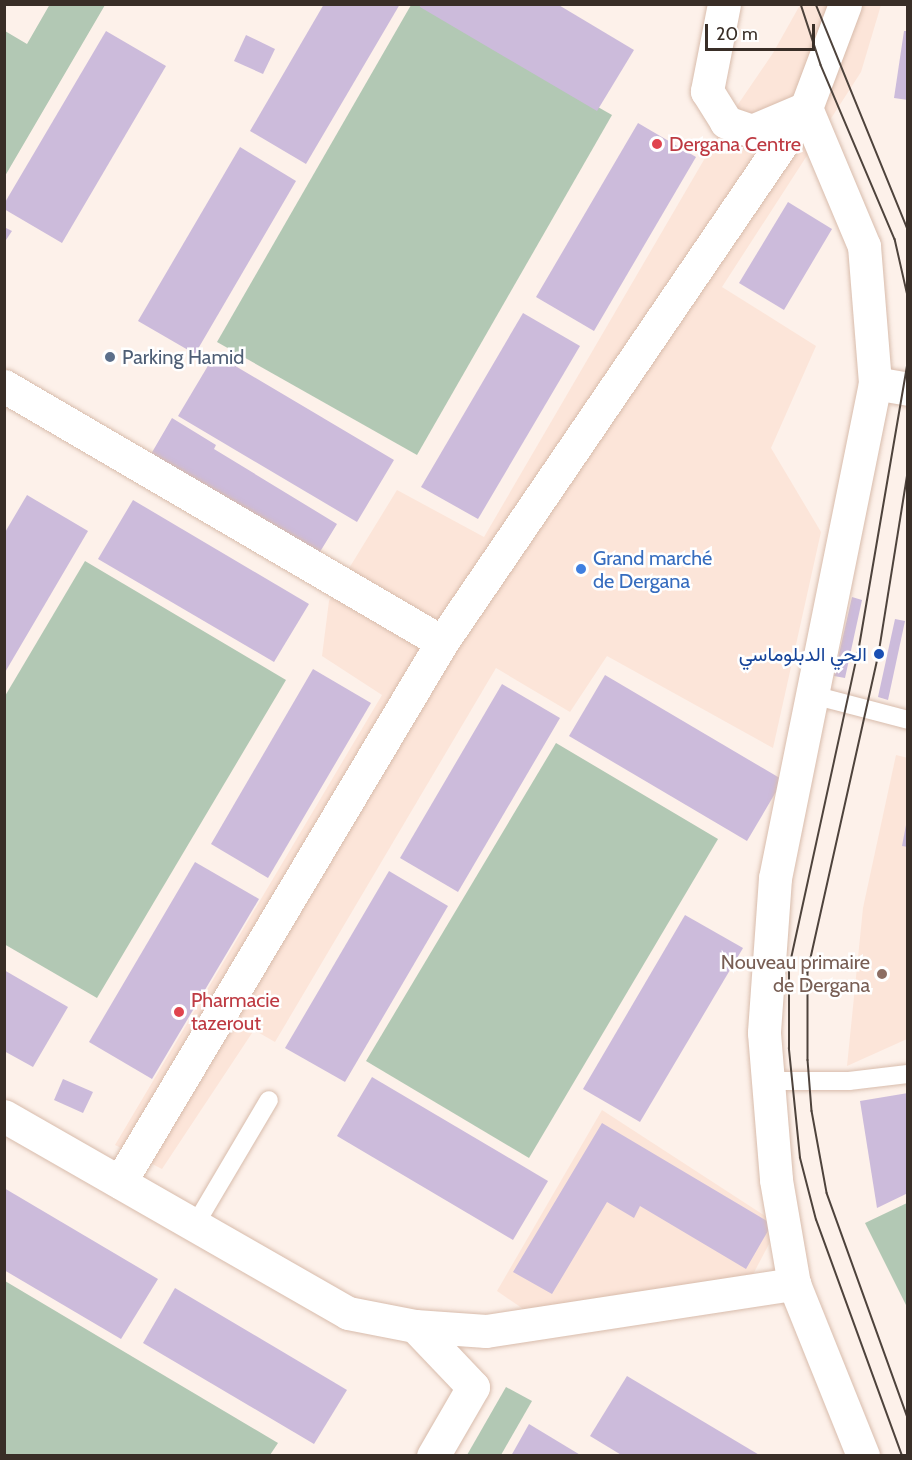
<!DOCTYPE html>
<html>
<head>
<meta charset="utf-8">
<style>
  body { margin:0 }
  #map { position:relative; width:912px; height:1460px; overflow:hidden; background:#fdf1ea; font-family:Cabin,Vazirmatn,sans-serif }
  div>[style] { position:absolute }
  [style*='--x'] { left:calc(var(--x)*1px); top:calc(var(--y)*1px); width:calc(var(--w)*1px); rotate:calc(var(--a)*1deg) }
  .built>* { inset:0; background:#fce5d9 }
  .green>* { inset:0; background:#b2c8b4 }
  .building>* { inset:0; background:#ccbbdb }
  .roads { filter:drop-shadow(0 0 2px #d8bcac) drop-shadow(0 0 2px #d8bcac) }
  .service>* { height:18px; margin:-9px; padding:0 9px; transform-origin:9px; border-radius:9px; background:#fff }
  .minor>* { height:33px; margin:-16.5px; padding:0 16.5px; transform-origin:16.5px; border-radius:16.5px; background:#fff }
  .tertiary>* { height:33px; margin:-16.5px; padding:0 16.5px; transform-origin:16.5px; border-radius:16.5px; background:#fff }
  .tram>* { height:1.5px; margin:-0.75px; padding:0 0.75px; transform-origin:0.75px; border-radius:0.75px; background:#4e433c }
  .dots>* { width:16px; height:16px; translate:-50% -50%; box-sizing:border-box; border:3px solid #fff; border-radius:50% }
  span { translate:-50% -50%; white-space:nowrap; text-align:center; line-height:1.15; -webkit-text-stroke:5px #fff; paint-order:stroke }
  .health-label { font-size:20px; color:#be3a42 }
  .left { translate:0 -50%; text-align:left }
  .service-label { font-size:20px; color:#4e5e75 }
  .shop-label { font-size:20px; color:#366cbe }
  .transit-label { font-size:20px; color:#164399 }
  .right { translate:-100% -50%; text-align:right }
  .education-label { font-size:20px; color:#785e54 }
  .frame { position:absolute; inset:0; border:6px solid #392e27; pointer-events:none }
  .scale { position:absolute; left:705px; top:24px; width:110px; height:27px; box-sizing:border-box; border:3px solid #392e27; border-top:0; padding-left:8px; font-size:18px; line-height:21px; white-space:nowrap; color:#392e27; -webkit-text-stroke:4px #fff; paint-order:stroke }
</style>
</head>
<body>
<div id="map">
  <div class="built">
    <i style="clip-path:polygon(800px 5px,881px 5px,861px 72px,722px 287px,816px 346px,771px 448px,821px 532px,773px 748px,607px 656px,570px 712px,496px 668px,275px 1042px,254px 1030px,162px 1169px,115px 1145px,382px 695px,322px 656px,329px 601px,397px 490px,484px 537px,726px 122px,773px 53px)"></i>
    <i style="clip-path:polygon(896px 755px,908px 758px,907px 1039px,847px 1066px,863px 908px)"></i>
    <i style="clip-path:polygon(602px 1110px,779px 1225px,751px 1278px,529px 1313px,497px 1291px)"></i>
  </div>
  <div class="green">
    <i style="clip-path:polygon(50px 4px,105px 5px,5px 176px,5px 31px,27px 44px)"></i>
    <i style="clip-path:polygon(411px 5px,418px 5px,612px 115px,417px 455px,217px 342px)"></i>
    <i style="clip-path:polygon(85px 561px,286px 680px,97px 998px,4px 944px,5px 696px)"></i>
    <i style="clip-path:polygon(556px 743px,718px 839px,529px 1158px,366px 1061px)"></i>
    <i style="clip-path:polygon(907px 1203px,907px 1307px,865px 1223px)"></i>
    <i style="clip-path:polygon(5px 1281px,278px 1443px,270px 1455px,5px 1455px)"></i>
    <i style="clip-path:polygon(506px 1387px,532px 1401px,501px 1455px,467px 1455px)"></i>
  </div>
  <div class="building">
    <i style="clip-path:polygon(324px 4px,400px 4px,306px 164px,250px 131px)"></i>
    <i style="clip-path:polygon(421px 4px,557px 4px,634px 50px,597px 111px,420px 7px)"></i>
    <i style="clip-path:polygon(106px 31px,166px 66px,62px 243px,4px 209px,4px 204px)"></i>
    <i style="clip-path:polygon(904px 31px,908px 31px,908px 100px,894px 98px)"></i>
    <i style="clip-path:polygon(246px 35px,275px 49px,263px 74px,234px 61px)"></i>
    <i style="clip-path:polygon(638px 123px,696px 157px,594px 331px,536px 297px)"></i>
    <i style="clip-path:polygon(240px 147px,296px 181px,195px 354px,138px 321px)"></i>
    <i style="clip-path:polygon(788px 202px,832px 229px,784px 310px,739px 283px)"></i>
    <i style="clip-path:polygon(4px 227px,12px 231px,4px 243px)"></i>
    <i style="clip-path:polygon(523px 313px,580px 346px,478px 519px,421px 487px)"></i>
    <i style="clip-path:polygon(215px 354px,394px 460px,357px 522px,178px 416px)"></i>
    <i style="clip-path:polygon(172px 418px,216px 445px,214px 449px,337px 524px,315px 560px,147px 461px)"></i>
    <i style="clip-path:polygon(27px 495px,88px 531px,4px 674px,4px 534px)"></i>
    <i style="clip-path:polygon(133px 500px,309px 604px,274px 662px,98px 559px)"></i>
    <i style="clip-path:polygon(852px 597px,862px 600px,845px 678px,834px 676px)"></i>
    <i style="clip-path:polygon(895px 619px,905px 621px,888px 700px,878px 697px)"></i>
    <i style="clip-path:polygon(313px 669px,371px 703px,268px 878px,211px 844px)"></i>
    <i style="clip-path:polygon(605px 675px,783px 780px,747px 841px,569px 736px)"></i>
    <i style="clip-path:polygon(502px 684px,560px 718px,458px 892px,400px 858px)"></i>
    <i style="clip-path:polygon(906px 825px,908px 825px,908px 847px,902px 846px)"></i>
    <i style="clip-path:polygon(195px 862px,259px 899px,152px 1079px,89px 1042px)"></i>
    <i style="clip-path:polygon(389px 871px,448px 906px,345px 1082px,285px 1048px)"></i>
    <i style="clip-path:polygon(685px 915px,743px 948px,640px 1122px,583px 1089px)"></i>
    <i style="clip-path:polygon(4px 970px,68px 1007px,33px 1067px,4px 1051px)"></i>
    <i style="clip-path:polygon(372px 1077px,548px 1181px,513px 1240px,337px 1136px)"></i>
    <i style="clip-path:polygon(63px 1079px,93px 1092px,83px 1113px,54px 1100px)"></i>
    <i style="clip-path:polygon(908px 1093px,908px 1193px,877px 1208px,860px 1101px)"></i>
    <i style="clip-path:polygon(602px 1123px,772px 1224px,746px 1269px,640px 1206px,634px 1218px,607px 1202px,552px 1294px,513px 1272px)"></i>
    <i style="clip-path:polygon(4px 1188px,158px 1279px,121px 1339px,4px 1270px)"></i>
    <i style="clip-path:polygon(175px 1288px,347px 1390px,314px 1444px,143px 1343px)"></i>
    <i style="clip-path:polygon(627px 1376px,761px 1456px,623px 1456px,590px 1436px)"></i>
    <i style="clip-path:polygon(529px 1424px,582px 1456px,511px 1456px)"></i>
  </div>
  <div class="roads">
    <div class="service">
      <i style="--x:813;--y:695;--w:98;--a:14.7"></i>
      <i style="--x:768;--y:1081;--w:81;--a:0"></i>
      <i style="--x:849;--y:1081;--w:59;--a:-6.8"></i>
      <i style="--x:195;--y:1225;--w:145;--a:-59.4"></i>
    </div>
    <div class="minor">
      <i style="--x:806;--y:108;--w:150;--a:67.2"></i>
      <i style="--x:864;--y:246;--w:137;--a:85.4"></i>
      <i style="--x:875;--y:383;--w:505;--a:101.42"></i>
      <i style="--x:775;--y:878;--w:155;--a:94.1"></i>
      <i style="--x:764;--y:1033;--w:147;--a:85.3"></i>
      <i style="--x:776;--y:1180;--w:106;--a:80.2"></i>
      <i style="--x:794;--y:1284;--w:185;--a:68.1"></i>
      <i style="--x:875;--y:383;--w:34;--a:10"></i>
      <i style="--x:4;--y:386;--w:507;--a:30.31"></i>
      <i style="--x:4;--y:1116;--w:396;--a:29.8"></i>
      <i style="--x:348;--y:1313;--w:68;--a:11"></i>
      <i style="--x:415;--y:1326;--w:71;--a:4"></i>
      <i style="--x:486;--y:1331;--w:312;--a:-8.7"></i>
      <i style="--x:120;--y:1182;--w:629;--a:-59.19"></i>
      <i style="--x:442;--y:642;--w:646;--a:-55.72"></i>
      <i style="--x:415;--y:1326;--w:84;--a:46.4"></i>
      <i style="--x:473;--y:1387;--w:80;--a:120.1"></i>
    </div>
    <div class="tertiary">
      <i style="--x:724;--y:4;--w:89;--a:101.1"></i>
      <i style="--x:707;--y:91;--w:36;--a:58"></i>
      <i style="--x:726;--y:122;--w:28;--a:19"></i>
      <i style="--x:752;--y:131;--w:59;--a:-23.1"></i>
      <i style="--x:806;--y:108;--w:111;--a:-69.4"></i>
    </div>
  </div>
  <div class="tram">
    <i style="--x:801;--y:4;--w:64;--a:71.8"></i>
    <i style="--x:821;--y:65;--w:189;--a:67"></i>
    <i style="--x:895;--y:239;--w:58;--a:77.2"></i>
    <i style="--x:816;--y:4;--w:243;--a:67.8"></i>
    <i style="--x:908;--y:473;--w:183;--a:99.1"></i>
    <i style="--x:879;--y:654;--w:326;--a:102.6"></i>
    <i style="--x:808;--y:972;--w:88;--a:90"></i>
    <i style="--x:808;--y:1060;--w:51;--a:85.5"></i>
    <i style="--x:812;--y:1111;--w:83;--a:79.6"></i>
    <i style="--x:827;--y:1193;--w:239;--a:70.2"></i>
    <i style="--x:902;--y:1456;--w:251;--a:-110"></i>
    <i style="--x:816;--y:1220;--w:64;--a:-104.5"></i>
    <i style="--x:800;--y:1158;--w:110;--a:-95.8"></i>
    <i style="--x:789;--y:1049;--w:81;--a:-90"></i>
    <i style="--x:789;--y:968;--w:329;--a:-77.7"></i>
    <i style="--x:859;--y:647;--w:292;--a:-80.3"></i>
  </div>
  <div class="dots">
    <i style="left:657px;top:144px;background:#e0444e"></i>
    <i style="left:110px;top:357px;background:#5c6f8a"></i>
    <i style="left:581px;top:569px;background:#3f7fe0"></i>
    <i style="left:879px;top:654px;background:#1a4fb4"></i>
    <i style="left:882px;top:974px;background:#8d6e63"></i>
    <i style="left:179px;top:1012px;background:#e0444e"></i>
  </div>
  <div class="health-label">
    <span class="left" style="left:669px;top:144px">Dergana Centre</span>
    <span class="left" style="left:191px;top:1012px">Pharmacie<br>tazerout</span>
  </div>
  <div class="service-label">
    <span class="left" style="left:122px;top:357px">Parking Hamid</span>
  </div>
  <div class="shop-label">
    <span class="left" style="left:593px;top:570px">Grand marché<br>de Dergana</span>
  </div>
  <div class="transit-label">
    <span class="right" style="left:867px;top:654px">الحي الدبلوماسي</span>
  </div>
  <div class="education-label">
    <span class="right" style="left:870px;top:974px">Nouveau primaire<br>de Dergana</span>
  </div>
  <div class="frame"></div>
  <div class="scale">20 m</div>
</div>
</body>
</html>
